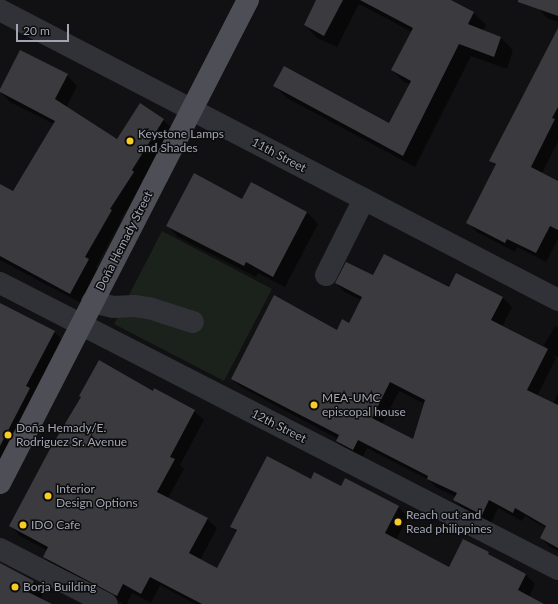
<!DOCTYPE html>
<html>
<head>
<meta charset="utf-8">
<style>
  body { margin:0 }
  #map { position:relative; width:558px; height:604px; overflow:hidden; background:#111012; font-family:Lato,sans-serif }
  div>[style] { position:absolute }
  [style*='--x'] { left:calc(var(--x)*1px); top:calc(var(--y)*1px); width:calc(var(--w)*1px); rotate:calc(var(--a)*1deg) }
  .green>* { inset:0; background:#1b221c }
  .shadow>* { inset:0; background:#0007 }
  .building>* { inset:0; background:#3a3a3f }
  .minor>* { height:22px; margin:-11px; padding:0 11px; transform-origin:11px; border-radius:11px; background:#313237 }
  .major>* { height:22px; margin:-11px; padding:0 11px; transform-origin:11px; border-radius:11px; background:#4d4e56 }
  .dots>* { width:11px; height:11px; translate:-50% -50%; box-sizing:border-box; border:2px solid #0c0c0d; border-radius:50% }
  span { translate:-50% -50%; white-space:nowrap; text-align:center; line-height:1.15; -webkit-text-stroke:3px #0c0c0d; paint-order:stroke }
  .poi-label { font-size:12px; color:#a1a4b3 }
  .left { translate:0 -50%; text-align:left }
  .street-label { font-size:12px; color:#a1a4b3 }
  .scale { position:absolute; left:16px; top:24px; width:53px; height:18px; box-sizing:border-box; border:2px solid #a1a4b3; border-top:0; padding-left:5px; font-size:12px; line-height:14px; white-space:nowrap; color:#a1a4b3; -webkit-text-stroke:3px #0c0c0d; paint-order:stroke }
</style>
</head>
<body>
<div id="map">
  <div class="green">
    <i style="clip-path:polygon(162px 231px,272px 289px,224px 381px,114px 324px)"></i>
  </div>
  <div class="shadow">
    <i style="clip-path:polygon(317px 0,449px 0,474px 13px,486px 25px,483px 31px,501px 38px,513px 50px,507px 69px,471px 56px,415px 167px,287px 98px,275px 86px,389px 124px,410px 85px,404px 82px,392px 70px,412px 32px,359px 4px,337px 47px,317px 38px,305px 25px)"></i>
    <i style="clip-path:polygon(541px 0,558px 0,558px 22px,547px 18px,538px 8px)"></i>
    <i style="clip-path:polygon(558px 30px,558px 141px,542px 173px,558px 182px,558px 239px,546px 262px,517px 247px,515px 252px,477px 232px,467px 222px,496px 166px,490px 161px)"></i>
    <i style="clip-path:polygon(67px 75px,77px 86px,66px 108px,117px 141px,163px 120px,174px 130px,142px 181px,144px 183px,120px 220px,121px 221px,96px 267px,99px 270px,81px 303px,0 260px,0 185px,14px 192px,54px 124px,10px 102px,0 91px)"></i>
    <i style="clip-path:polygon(243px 200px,307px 212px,318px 224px,285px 287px,258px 273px,256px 277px,178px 237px,167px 225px)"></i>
    <i style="clip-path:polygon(evenodd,456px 274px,503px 298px,512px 307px,502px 327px,548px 350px,544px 345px,555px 326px,558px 328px,558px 357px,552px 355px,556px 358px,537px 396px,553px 404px,558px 393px,558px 551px,550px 547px,541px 538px,546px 528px,525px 516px,522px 521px,498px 508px,491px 523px,463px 509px,454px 500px,456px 497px,437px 488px,429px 480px,367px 448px,362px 458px,346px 450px,337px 441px,338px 439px,241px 387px,232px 379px,337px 332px,350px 324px,361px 300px,345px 292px,336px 283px,373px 277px,450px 288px,456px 274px,399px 391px,425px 404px,414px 441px,382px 424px,399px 391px)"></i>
    <i style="clip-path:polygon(0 304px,54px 332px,64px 341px,0 484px)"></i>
    <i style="clip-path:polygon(153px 392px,194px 411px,204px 420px,180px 465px,184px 469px,168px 498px,207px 519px,217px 528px,200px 560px,218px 569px,237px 532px,231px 527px,311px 480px,341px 487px,345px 479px,398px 507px,408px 517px,396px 540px,450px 568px,464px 541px,526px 575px,535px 584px,529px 597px,542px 604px,195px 604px,160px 585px,151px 603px,132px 593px,127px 604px,124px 604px,54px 566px,44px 557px,48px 551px,20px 536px,11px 526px)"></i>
    <i style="clip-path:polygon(0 564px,33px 581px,44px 592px,40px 600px,48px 604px,0 604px)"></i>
  </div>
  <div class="building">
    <i style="clip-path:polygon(316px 0,343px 0,324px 36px,304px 25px)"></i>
    <i style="clip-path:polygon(360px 0,451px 0,474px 12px,468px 24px,501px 37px,494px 57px,459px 44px,403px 156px,273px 86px,284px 66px,389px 123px,411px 81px,391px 70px,413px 28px)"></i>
    <i style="clip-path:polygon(518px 0,558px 0,558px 16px,518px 2px)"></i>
    <i style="clip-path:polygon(558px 28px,558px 107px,552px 118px,555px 119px,531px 167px,558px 181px,558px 230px,550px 226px,536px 253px,507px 239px,505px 243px,466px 223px,496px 164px,489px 161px)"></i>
    <i style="clip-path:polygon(20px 50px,68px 74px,55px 99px,117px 139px,140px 103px,164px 119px,132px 170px,134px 172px,110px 209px,112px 210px,85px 257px,89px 259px,70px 294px,0 256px,0 184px,13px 191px,55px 121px,0 92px,0 89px)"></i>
    <i style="clip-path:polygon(194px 173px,242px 199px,251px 182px,307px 212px,273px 277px,246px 262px,244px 266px,166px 226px)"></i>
    <i style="clip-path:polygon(evenodd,384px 254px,449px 287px,456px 273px,503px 297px,491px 320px,548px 349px,527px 390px,558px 405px,558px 548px,540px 538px,546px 526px,515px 508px,513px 513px,489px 500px,482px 515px,453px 500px,457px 493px,427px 479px,428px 476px,358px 440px,353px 450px,336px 441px,339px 435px,231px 379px,274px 295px,337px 330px,342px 319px,349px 323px,362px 297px,335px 283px,346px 262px,373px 275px,384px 254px,390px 382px,425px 400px,413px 439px,372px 418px,390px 382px)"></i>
    <i style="clip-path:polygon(0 303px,55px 331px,26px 386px,30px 388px,0 446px)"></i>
    <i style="clip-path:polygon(99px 360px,153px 391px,154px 388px,195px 410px,170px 457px,175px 459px,157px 492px,208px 518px,189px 553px,217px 568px,237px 530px,230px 527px,267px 456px,311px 479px,314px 472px,341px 486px,345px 478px,399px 506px,385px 533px,449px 567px,463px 539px,489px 552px,488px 554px,526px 574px,518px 590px,544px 604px,202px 604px,150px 577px,141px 594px,123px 584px,117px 596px,43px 557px,48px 547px,9px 526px,51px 447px,81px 397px,79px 396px)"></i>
    <i style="clip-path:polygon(0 563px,34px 581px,28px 592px,52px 604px,0 604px)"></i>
  </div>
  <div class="minor">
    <i style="--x:0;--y:10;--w:629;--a:27.46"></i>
    <i style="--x:326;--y:275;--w:85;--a:-63.4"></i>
    <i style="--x:0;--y:283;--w:627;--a:27.14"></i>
    <i style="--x:92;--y:302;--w:22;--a:13"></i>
    <i style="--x:113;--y:307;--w:21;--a:-3"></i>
    <i style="--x:134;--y:306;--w:15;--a:8"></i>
    <i style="--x:149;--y:308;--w:46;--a:17.7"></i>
    <i style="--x:0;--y:549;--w:120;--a:27.2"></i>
  </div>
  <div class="major">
    <i style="--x:0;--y:483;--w:543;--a:-62.82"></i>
  </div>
  <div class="dots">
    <i style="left:130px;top:141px;background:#f8cc23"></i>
    <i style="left:314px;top:405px;background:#f8cc23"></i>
    <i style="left:8px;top:435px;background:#f8cc23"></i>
    <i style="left:48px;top:496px;background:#f8cc23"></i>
    <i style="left:398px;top:522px;background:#f8cc23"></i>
    <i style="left:23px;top:525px;background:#f8cc23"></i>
    <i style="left:15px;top:587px;background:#f8cc23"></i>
  </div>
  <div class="poi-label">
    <span class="left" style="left:138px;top:141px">Keystone Lamps<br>and Shades</span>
    <span class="left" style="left:322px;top:405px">MEA-UMC<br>episcopal house</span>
    <span class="left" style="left:16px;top:435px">Doña Hemady/E.<br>Rodriguez Sr. Avenue</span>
    <span class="left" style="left:56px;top:496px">Interior<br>Design Options</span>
    <span class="left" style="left:406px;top:522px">Reach out and<br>Read philippines</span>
    <span class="left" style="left:31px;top:525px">IDO Cafe</span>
    <span class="left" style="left:23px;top:587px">Borja Building</span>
  </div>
  <div class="street-label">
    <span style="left:279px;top:155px;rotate:28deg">11th Street</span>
    <span style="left:124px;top:241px;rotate:-63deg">Doña Hemady Street</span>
    <span style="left:279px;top:426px;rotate:27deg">12th Street</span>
  </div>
  <div class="scale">20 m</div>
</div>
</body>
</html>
